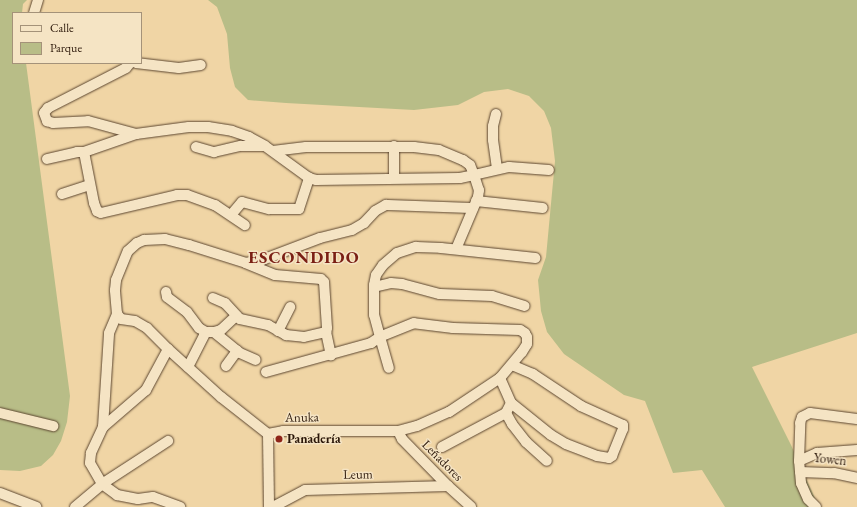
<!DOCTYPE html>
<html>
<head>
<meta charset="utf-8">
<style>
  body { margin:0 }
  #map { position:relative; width:857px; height:507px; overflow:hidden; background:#f0d5a5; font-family:"EB Garamond",serif }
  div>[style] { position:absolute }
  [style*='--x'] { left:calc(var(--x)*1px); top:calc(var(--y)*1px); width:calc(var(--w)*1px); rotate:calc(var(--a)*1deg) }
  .green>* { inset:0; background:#b8bd87 }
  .roads { filter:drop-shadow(0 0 1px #5c4630) drop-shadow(0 0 1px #5c4630) }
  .minor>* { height:10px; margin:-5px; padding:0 5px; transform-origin:5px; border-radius:5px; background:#f5e4c4 }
  .dots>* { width:11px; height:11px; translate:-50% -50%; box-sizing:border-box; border:2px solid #f5e4c4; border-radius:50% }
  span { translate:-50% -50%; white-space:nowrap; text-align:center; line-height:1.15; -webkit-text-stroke:3px #f5e4c4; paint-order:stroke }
  .street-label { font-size:13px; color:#2b1709 }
  .poi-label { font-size:13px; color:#2b1709; font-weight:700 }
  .left { translate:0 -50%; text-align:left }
  .district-label { font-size:17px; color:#7a1f14; font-weight:700; letter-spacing:1px }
  .legend { position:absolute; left:12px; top:12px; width:130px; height:52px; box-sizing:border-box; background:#f5e4c4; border:1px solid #a49279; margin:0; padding:5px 7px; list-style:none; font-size:12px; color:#2b1709 }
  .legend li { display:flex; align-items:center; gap:8px; height:20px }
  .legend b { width:20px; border:1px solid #a49279 }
</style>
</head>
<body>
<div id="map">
  <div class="green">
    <i style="clip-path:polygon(0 0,27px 0,23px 4px,22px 13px,13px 13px,13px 63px,26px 63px,70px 396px,67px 422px,61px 441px,53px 455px,41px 466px,20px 471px,0 470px)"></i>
    <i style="clip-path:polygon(208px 0,857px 0,857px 333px,752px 367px,791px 445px,819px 507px,725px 507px,702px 470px,673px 473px,645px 401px,624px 395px,564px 354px,547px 332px,541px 311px,538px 280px,546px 257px,555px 161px,551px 128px,544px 111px,529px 96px,508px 89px,484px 92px,458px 105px,414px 110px,286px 103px,248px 100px,235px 87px,230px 68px,227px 34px,217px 7px)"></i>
  </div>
  <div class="roads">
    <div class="minor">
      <i style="--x:34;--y:13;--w:14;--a:-73"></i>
      <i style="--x:130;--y:63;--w:6;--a:129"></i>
      <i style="--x:126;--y:68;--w:88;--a:152.9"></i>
      <i style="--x:48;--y:108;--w:6;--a:129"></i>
      <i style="--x:44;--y:113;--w:9;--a:69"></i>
      <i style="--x:47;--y:121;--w:6;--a:18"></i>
      <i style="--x:53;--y:123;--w:35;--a:-3"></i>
      <i style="--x:88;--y:121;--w:50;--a:15.2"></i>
      <i style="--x:136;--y:63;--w:43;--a:6.6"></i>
      <i style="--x:179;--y:68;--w:22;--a:-8"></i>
      <i style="--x:496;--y:114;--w:12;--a:104"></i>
      <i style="--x:493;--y:126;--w:14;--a:90"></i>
      <i style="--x:493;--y:140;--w:29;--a:82"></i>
      <i style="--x:196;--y:147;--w:19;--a:16"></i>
      <i style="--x:214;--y:152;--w:28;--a:-13"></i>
      <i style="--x:241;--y:146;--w:22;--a:0"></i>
      <i style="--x:273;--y:151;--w:33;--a:-7"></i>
      <i style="--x:306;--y:147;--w:108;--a:0"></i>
      <i style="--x:414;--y:147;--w:25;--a:7"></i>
      <i style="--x:439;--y:150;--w:26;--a:23"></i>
      <i style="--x:463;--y:160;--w:9;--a:36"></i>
      <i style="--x:470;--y:165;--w:11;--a:68"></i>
      <i style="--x:474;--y:175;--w:36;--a:-13"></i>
      <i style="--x:509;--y:167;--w:40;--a:4.3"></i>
      <i style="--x:84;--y:152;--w:52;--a:78.9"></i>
      <i style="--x:94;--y:203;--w:9;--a:69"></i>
      <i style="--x:97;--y:211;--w:4;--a:27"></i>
      <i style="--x:101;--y:213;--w:78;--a:-13.3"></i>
      <i style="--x:177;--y:195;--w:10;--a:0"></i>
      <i style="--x:187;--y:195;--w:30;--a:20"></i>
      <i style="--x:215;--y:205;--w:36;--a:34"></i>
      <i style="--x:47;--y:159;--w:31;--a:-13"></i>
      <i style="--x:77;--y:152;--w:7;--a:0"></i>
      <i style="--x:84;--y:152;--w:55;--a:-19.1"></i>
      <i style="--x:136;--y:134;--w:53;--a:-7.5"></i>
      <i style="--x:189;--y:127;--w:19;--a:0"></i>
      <i style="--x:208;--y:127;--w:24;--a:9"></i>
      <i style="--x:232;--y:131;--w:18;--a:19"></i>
      <i style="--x:249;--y:137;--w:18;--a:29"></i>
      <i style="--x:265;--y:146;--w:54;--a:36"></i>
      <i style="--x:309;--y:178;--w:7;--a:16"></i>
      <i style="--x:316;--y:180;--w:144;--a:-0.8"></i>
      <i style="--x:460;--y:178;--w:14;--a:-12"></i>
      <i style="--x:474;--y:175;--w:16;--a:72"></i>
      <i style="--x:479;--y:190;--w:7;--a:98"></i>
      <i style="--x:478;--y:197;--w:56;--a:112.9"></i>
      <i style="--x:394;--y:178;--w:32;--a:-90"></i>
      <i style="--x:62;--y:194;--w:29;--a:-18"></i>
      <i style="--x:476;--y:201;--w:67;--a:6"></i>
      <i style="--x:231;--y:215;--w:17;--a:-50"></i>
      <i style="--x:242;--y:202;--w:28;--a:15"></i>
      <i style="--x:269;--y:209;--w:30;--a:0"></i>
      <i style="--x:299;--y:209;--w:33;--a:-72"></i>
      <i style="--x:374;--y:287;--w:17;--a:-13"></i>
      <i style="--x:391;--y:283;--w:11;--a:5"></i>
      <i style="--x:402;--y:284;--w:39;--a:15"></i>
      <i style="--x:440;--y:294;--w:52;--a:2.2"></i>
      <i style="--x:492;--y:296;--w:34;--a:17"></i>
      <i style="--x:166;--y:292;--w:5;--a:79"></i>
      <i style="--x:167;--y:297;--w:25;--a:37"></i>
      <i style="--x:187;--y:312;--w:20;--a:53"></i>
      <i style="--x:199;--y:328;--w:8;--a:30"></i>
      <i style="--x:206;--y:332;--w:8;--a:0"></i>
      <i style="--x:214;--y:332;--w:33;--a:39"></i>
      <i style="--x:240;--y:353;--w:17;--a:24"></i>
      <i style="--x:213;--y:298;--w:13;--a:23"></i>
      <i style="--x:225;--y:303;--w:22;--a:47"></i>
      <i style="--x:240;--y:319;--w:29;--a:12"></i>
      <i style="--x:268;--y:325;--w:21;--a:29"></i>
      <i style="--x:286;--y:335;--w:18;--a:6"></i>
      <i style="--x:304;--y:337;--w:23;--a:-13"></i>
      <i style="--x:326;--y:332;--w:4;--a:-76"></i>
      <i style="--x:327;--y:328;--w:46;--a:-93.7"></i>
      <i style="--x:324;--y:282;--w:4;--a:-135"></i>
      <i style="--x:321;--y:279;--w:46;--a:-175"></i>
      <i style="--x:275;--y:275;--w:31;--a:-158"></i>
      <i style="--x:117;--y:314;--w:6;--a:51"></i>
      <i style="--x:121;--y:319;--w:14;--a:8"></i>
      <i style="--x:135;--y:321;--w:14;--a:30"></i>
      <i style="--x:147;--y:328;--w:30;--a:45"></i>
      <i style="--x:168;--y:349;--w:72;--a:42.2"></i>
      <i style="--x:221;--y:397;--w:60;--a:38.2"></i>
      <i style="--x:268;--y:434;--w:15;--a:-11"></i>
      <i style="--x:283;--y:431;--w:115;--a:0"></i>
      <i style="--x:398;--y:431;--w:20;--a:-15"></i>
      <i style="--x:417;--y:426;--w:35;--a:-24"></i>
      <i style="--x:449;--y:412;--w:61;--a:-33.7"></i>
      <i style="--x:500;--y:378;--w:34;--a:-50"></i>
      <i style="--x:522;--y:352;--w:9;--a:-58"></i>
      <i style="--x:527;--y:344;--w:7;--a:-90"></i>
      <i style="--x:527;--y:337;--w:4;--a:-117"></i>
      <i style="--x:525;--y:333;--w:6;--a:-149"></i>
      <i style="--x:520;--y:330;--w:67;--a:-178.3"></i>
      <i style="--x:453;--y:328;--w:39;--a:-173"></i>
      <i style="--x:414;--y:323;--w:37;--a:158"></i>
      <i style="--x:380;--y:337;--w:23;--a:-105"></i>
      <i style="--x:374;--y:315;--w:30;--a:-90"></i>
      <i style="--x:374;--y:285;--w:10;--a:-79"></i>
      <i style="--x:376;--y:275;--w:12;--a:-55"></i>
      <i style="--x:383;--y:265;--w:18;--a:-41"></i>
      <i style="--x:397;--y:253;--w:20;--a:-18"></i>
      <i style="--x:416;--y:247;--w:25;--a:2"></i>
      <i style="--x:441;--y:248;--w:95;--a:6.1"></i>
      <i style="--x:278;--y:331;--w:27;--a:-63"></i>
      <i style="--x:214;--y:332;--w:7;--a:-16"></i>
      <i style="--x:221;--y:330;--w:21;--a:-43"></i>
      <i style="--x:326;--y:332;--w:24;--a:78"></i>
      <i style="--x:168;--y:349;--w:47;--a:118.2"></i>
      <i style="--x:146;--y:390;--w:57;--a:139.3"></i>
      <i style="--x:103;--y:427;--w:29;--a:115"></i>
      <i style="--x:91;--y:453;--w:10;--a:96"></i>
      <i style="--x:90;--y:463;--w:24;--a:60"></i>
      <i style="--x:102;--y:484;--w:19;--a:36"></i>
      <i style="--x:117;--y:495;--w:21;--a:11"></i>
      <i style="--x:138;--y:499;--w:15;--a:-8"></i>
      <i style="--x:153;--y:497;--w:29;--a:20"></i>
      <i style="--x:226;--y:366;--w:19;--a:-54"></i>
      <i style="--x:188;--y:367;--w:39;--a:-63"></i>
      <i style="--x:266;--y:372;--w:109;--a:-15.4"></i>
      <i style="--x:371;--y:343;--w:11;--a:-34"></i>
      <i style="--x:380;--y:337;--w:32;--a:74"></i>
      <i style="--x:500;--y:378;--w:27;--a:66"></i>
      <i style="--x:511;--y:403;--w:51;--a:38.7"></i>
      <i style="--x:551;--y:435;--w:17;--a:31"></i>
      <i style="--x:566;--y:444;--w:33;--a:21"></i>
      <i style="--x:597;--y:456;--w:12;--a:9"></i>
      <i style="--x:609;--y:458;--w:4;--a:-34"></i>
      <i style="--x:612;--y:456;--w:29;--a:-68"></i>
      <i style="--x:623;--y:429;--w:4;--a:-90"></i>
      <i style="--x:623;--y:425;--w:46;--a:-155.7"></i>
      <i style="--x:581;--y:406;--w:58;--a:-146.3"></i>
      <i style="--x:533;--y:374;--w:23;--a:-157"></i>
      <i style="--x:511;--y:403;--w:11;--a:117"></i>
      <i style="--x:506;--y:413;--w:13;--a:61"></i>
      <i style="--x:512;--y:424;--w:23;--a:52"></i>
      <i style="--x:526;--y:442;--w:28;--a:42"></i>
      <i style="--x:0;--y:413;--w:55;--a:13.8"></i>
      <i style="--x:103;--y:427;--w:94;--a:-86.3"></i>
      <i style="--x:109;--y:333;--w:21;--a:-67"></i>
      <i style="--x:117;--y:314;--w:24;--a:-95"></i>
      <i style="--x:115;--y:290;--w:10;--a:-84"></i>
      <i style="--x:116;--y:280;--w:31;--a:-68"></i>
      <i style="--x:128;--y:251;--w:12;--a:-42"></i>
      <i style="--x:137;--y:243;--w:8;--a:-23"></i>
      <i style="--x:144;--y:240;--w:21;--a:-3"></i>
      <i style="--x:165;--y:239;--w:25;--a:14"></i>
      <i style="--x:189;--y:245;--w:60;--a:17.5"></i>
      <i style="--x:246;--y:263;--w:16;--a:-11"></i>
      <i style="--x:262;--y:260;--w:62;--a:-20.8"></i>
      <i style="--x:320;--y:238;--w:33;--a:-14"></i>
      <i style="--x:352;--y:230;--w:14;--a:-30"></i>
      <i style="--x:364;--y:223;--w:16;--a:-47"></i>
      <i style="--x:375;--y:211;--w:13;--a:-29"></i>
      <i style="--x:386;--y:205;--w:87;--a:2"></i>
      <i style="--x:398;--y:431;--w:9;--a:63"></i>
      <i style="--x:402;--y:439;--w:66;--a:45.6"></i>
      <i style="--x:448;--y:486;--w:31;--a:42"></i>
      <i style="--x:268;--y:434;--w:73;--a:89.2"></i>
      <i style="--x:442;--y:447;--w:72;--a:-28"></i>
      <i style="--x:799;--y:461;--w:20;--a:-24"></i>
      <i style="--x:817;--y:453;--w:40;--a:-4.3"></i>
      <i style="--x:800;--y:472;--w:34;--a:2"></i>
      <i style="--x:834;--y:473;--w:24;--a:12"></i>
      <i style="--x:0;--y:493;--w:39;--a:21"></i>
      <i style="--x:75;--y:507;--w:35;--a:-40"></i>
      <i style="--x:102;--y:484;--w:79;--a:-33.1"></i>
      <i style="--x:273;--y:507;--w:36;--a:-28"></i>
      <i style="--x:305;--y:490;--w:143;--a:-1.6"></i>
      <i style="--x:816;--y:507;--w:11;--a:-135"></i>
      <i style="--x:808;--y:499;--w:17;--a:-114"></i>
      <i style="--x:801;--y:483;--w:22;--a:-95"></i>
      <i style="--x:799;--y:461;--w:38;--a:-88"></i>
      <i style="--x:800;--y:423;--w:6;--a:-72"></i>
      <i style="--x:802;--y:417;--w:9;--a:-27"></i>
      <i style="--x:810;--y:413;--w:47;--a:7.3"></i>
    </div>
  </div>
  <div class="dots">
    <i style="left:279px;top:439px;background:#8f2418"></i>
  </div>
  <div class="street-label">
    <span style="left:302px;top:418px;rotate:-1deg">Anuka</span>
    <span style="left:830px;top:460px;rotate:6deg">Yowen</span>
    <span style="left:442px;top:461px;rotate:45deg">Leñadores</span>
    <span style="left:358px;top:475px;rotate:-1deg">Leum</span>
  </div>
  <div class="poi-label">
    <span class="left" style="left:287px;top:439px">Panadería</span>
  </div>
  <div class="district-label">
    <span style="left:304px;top:258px">ESCONDIDO</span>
  </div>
  <ul class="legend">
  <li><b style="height:5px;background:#f5e4c4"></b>Calle</li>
  <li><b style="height:11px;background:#b8bd87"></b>Parque</li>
  </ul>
</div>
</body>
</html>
